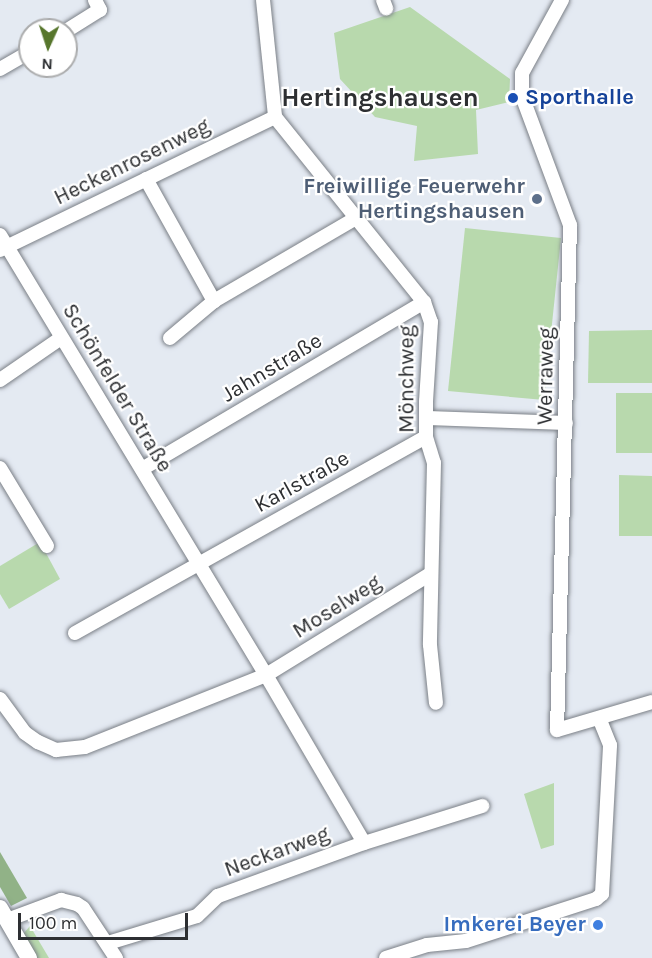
<!DOCTYPE html>
<html>
<head>
<meta charset="utf-8">
<style>
  body { margin:0 }
  #map { position:relative; width:652px; height:958px; overflow:hidden; background:#e4eaf2; font-family:Karla,sans-serif }
  div>[style] { position:absolute }
  [style*='--x'] { left:calc(var(--x)*1px); top:calc(var(--y)*1px); width:calc(var(--w)*1px); rotate:calc(var(--a)*1deg) }
  .green>* { inset:0; background:#b8d9ad }
  .forest>* { inset:0; background:#91b287 }
  .roads { filter:drop-shadow(0 0 2px #7a7f86) drop-shadow(0 0 2px #7a7f86) }
  .minor>* { height:14px; margin:-7px; padding:0 7px; transform-origin:7px; border-radius:7px; background:#fff }
  .tertiary>* { height:16px; margin:-8px; padding:0 8px; transform-origin:8px; border-radius:8px; background:#fff }
  .dots>* { width:16px; height:16px; translate:-50% -50%; box-sizing:border-box; border:3px solid #fff; border-radius:50% }
  span { translate:-50% -50%; white-space:nowrap; text-align:center; line-height:1.15; -webkit-text-stroke:4.5px #fff; paint-order:stroke }
  .transit-label { font-size:22px; color:#164399; font-weight:700 }
  .left { translate:0 -50%; text-align:left }
  .street-label { font-size:22px; color:#2d2f32 }
  .service-label { font-size:22px; color:#4e5e75; font-weight:700 }
  .right { translate:-100% -50%; text-align:right }
  .shop-label { font-size:22px; color:#366cbe; font-weight:700 }
  .quarter-label { font-size:26px; color:#2d2f32; font-weight:700 }
  .north { position:absolute; left:18px; top:18px; width:60px; height:60px; box-sizing:border-box; background:#fff; border:2px solid #abacad; border-radius:50%; rotate:183deg; font-size:16px; font-weight:700; line-height:24px; text-align:center; color:#2d2f32 }
  .north::after { content:''; display:block; margin:auto; width:21px; height:27px; background:#57762c; clip-path:polygon(50% 0,100% 100%,50% 72%,0 100%) }
  .scale { position:absolute; left:18px; top:913px; width:170px; height:27px; box-sizing:border-box; border:3px solid #2d2f32; border-top:0; padding-left:8px; font-size:18px; line-height:21px; white-space:nowrap; color:#2d2f32; -webkit-text-stroke:4px #fff; paint-order:stroke }
</style>
</head>
<body>
<div id="map">
  <div class="green">
    <i style="clip-path:polygon(410px 7px,510px 79px,509px 102px,476px 110px,478px 154px,414px 161px,417px 126px,375px 117px,340px 79px,334px 33px)"></i>
    <i style="clip-path:polygon(465px 228px,561px 238px,544px 400px,448px 391px)"></i>
    <i style="clip-path:polygon(652px 330px,652px 383px,588px 383px,589px 331px)"></i>
    <i style="clip-path:polygon(616px 393px,652px 393px,652px 453px,616px 453px)"></i>
    <i style="clip-path:polygon(619px 475px,652px 476px,652px 536px,619px 536px)"></i>
    <i style="clip-path:polygon(40px 542px,60px 579px,9px 609px,0 594px,0 566px)"></i>
    <i style="clip-path:polygon(554px 783px,554px 845px,541px 849px,524px 794px)"></i>
    <i style="clip-path:polygon(30px 926px,49px 958px,37px 958px,23px 934px)"></i>
  </div>
  <div class="forest">
    <i style="clip-path:polygon(0 852px,27px 898px,11px 906px,0 887px)"></i>
  </div>
  <div class="roads">
    <div class="minor">
      <i style="--x:263;--y:0;--w:118;--a:84.1"></i>
      <i style="--x:275;--y:117;--w:238;--a:51.2"></i>
      <i style="--x:424;--y:302;--w:21;--a:71"></i>
      <i style="--x:431;--y:322;--w:79;--a:93.6"></i>
      <i style="--x:426;--y:401;--w:36;--a:90"></i>
      <i style="--x:426;--y:437;--w:27;--a:73"></i>
      <i style="--x:434;--y:463;--w:182;--a:91.3"></i>
      <i style="--x:430;--y:645;--w:58;--a:84.1"></i>
      <i style="--x:383;--y:0;--w:9;--a:69"></i>
      <i style="--x:562;--y:0;--w:83;--a:118.7"></i>
      <i style="--x:522;--y:73;--w:23;--a:90"></i>
      <i style="--x:522;--y:96;--w:138;--a:69.6"></i>
      <i style="--x:570;--y:225;--w:505;--a:91.47"></i>
      <i style="--x:557;--y:730;--w:99;--a:-16.4"></i>
      <i style="--x:66;--y:31;--w:40;--a:-32"></i>
      <i style="--x:100;--y:10;--w:11;--a:-117"></i>
      <i style="--x:0;--y:69;--w:34;--a:-30"></i>
      <i style="--x:146;--y:179;--w:140;--a:60.9"></i>
      <i style="--x:0;--y:235;--w:514;--a:58.85"></i>
      <i style="--x:266;--y:675;--w:194;--a:59.7"></i>
      <i style="--x:0;--y:250;--w:305;--a:-25.8"></i>
      <i style="--x:170;--y:338;--w:57;--a:-40.1"></i>
      <i style="--x:214;--y:301;--w:164;--a:-30.3"></i>
      <i style="--x:0;--y:380;--w:74;--a:-34.5"></i>
      <i style="--x:428;--y:418;--w:138;--a:2.1"></i>
      <i style="--x:0;--y:468;--w:91;--a:58.9"></i>
      <i style="--x:142;--y:469;--w:328;--a:-30.6"></i>
      <i style="--x:75;--y:633;--w:402;--a:-29.2"></i>
      <i style="--x:0;--y:699;--w:42;--a:53.7"></i>
      <i style="--x:25;--y:733;--w:16;--a:35"></i>
      <i style="--x:38;--y:742;--w:20;--a:24"></i>
      <i style="--x:56;--y:750;--w:29;--a:-6"></i>
      <i style="--x:85;--y:747;--w:195;--a:-21.7"></i>
      <i style="--x:266;--y:675;--w:193;--a:-31.6"></i>
      <i style="--x:7;--y:920;--w:58;--a:-20.3"></i>
      <i style="--x:61;--y:900;--w:16;--a:14"></i>
      <i style="--x:77;--y:904;--w:7;--a:34"></i>
      <i style="--x:83;--y:908;--w:60;--a:56.6"></i>
      <i style="--x:108;--y:943;--w:93;--a:-16.9"></i>
      <i style="--x:197;--y:916;--w:29;--a:-44"></i>
      <i style="--x:218;--y:896;--w:155;--a:-20"></i>
      <i style="--x:364;--y:843;--w:124;--a:-17.4"></i>
      <i style="--x:386;--y:958;--w:43;--a:-17.6"></i>
      <i style="--x:427;--y:945;--w:39;--a:-6"></i>
      <i style="--x:466;--y:941;--w:137;--a:-17.9"></i>
      <i style="--x:596;--y:899;--w:8;--a:-40"></i>
      <i style="--x:602;--y:894;--w:149;--a:-86.9"></i>
      <i style="--x:610;--y:745;--w:29;--a:-112"></i>
    </div>
    <div class="tertiary">
      <i style="--x:0;--y:908;--w:58;--a:59.9"></i>
    </div>
  </div>
  <div class="dots">
    <i style="left:513px;top:98px;background:#1a4fb4"></i>
    <i style="left:537px;top:199px;background:#5c6f8a"></i>
    <i style="left:598px;top:925px;background:#3f7fe0"></i>
  </div>
  <div class="transit-label">
    <span class="left" style="left:525px;top:98px">Sporthalle</span>
  </div>
  <div class="street-label">
    <span style="left:132px;top:162px;rotate:-26deg">Heckenrosenweg</span>
    <span style="left:272px;top:368px;rotate:-31deg">Jahnstraße</span>
    <span style="left:546px;top:376px;rotate:-89deg">Werraweg</span>
    <span style="left:407px;top:379px;rotate:-90deg">Mönchweg</span>
    <span style="left:117px;top:388px;rotate:59deg">Schönfelder Straße</span>
    <span style="left:302px;top:482px;rotate:-29deg">Karlstraße</span>
    <span style="left:337px;top:607px;rotate:-32deg">Moselweg</span>
    <span style="left:277px;top:852px;rotate:-20deg">Neckarweg</span>
  </div>
  <div class="service-label">
    <span class="right" style="left:525px;top:199px">Freiwillige Feuerwehr<br>Hertingshausen</span>
  </div>
  <div class="shop-label">
    <span class="right" style="left:586px;top:925px">Imkerei Beyer</span>
  </div>
  <div class="quarter-label">
    <span style="left:380px;top:98px">Hertingshausen</span>
  </div>
  <div class="north">N</div>
  <div class="scale">100 m</div>
</div>
</body>
</html>
